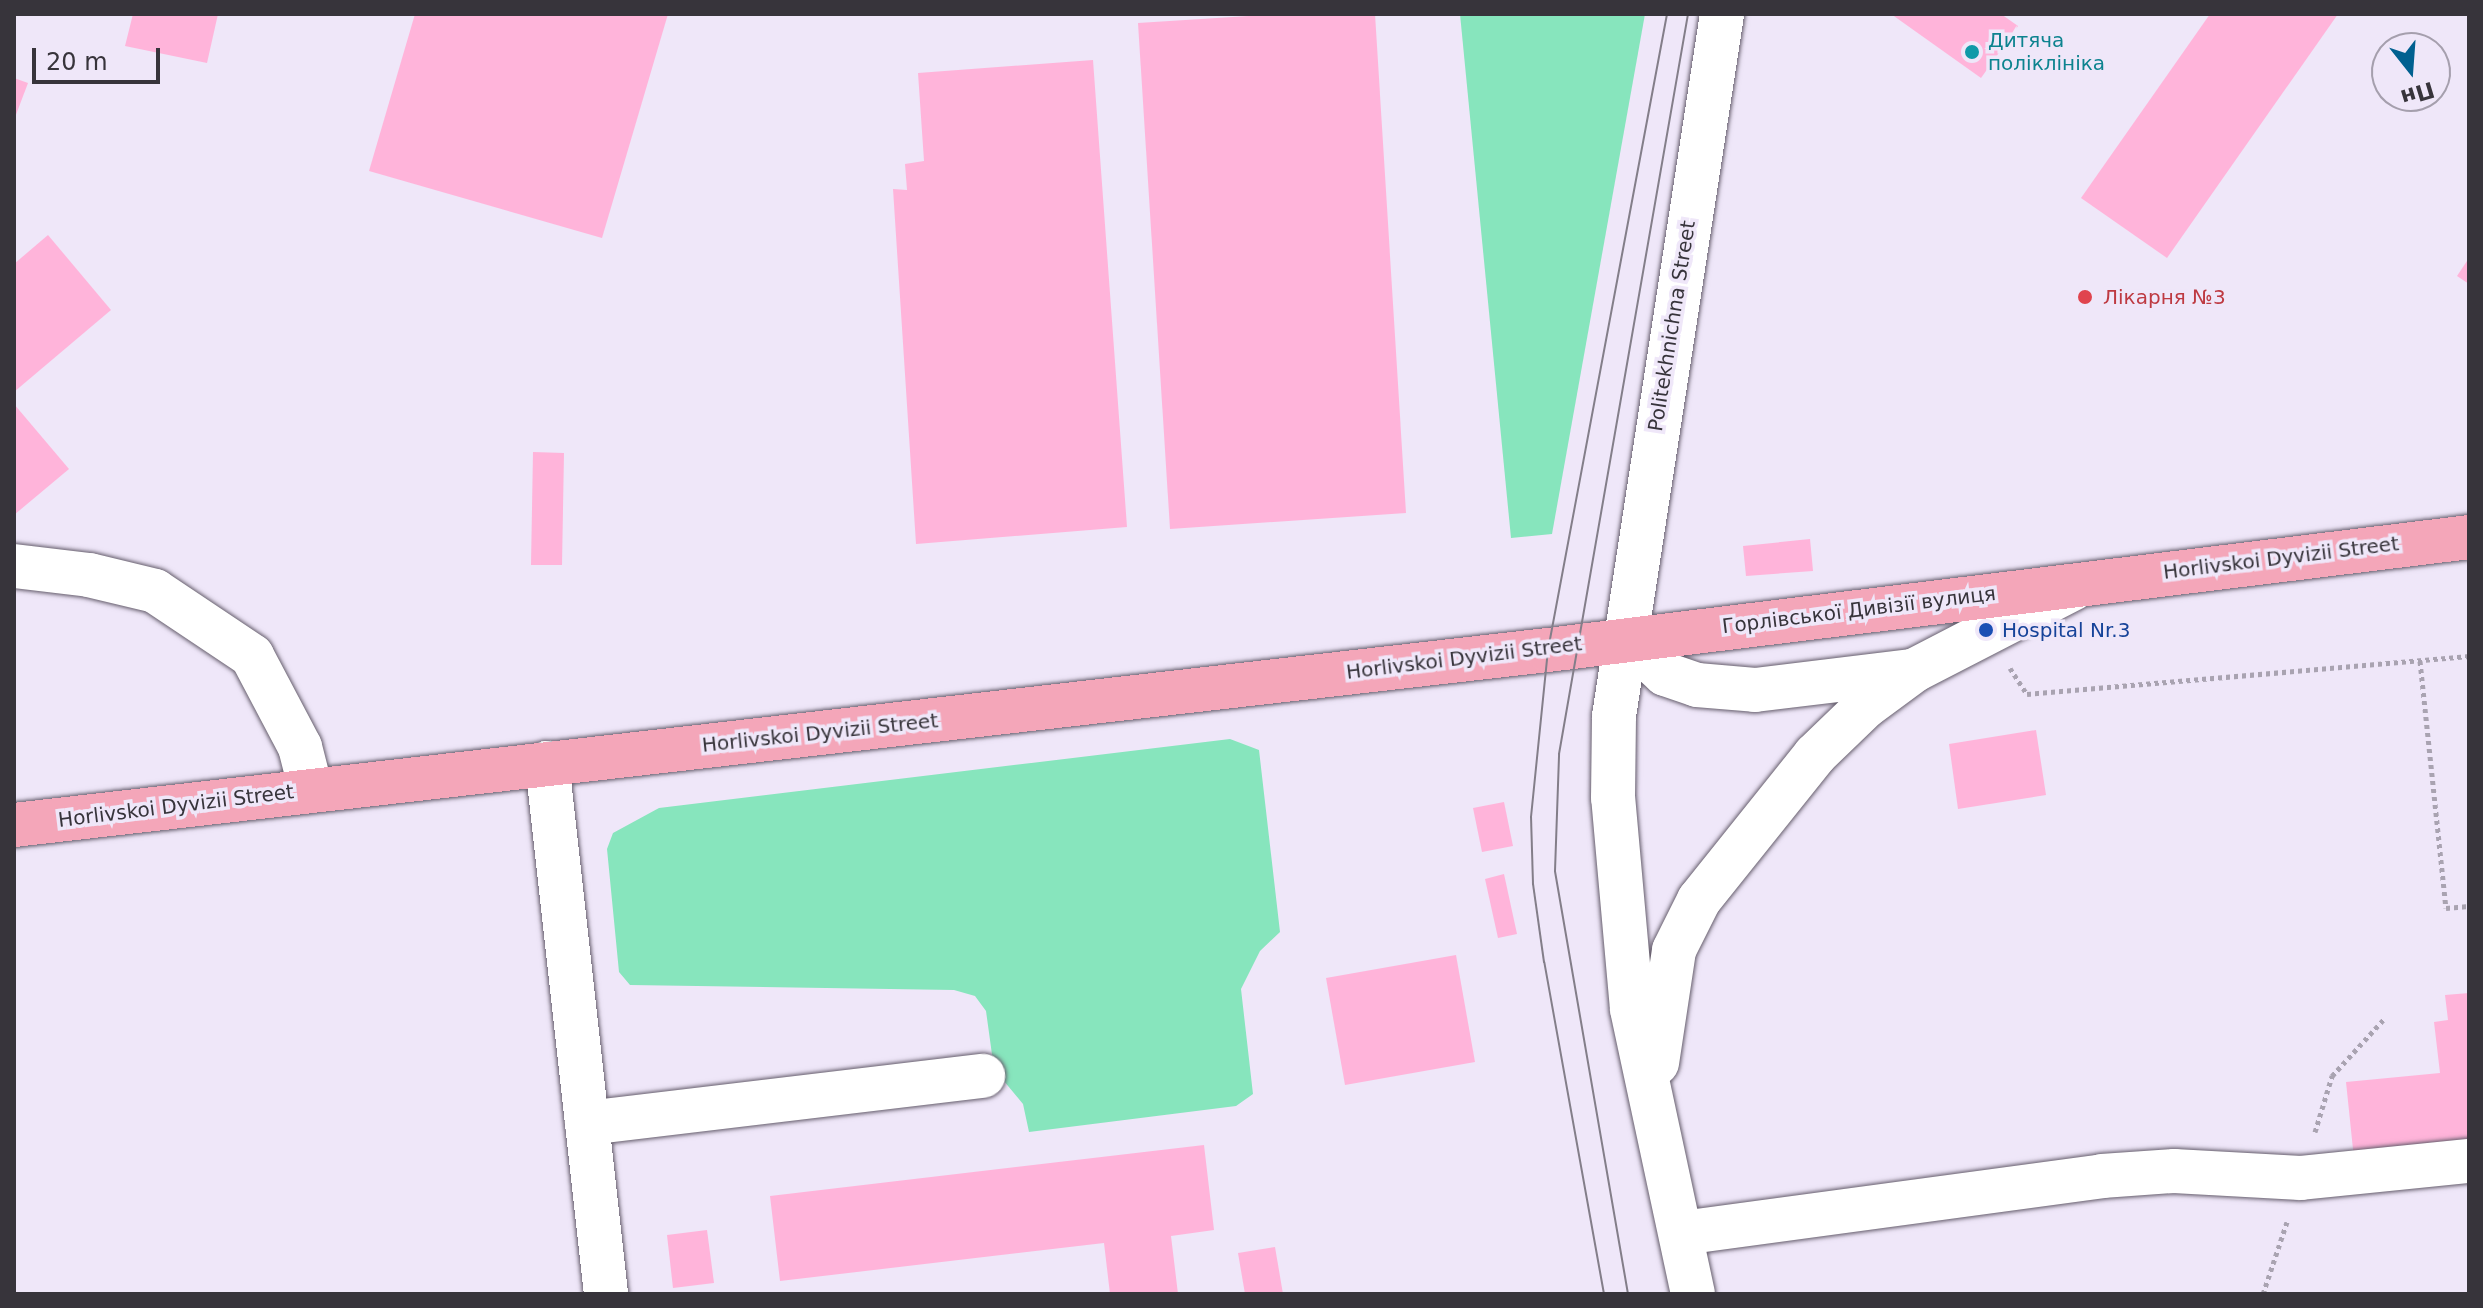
<!DOCTYPE html>
<html>
<head>
<meta charset="utf-8">
<style>
  body { margin:0 }
  #map { position:relative; width:2483px; height:1308px; overflow:hidden; background:#efe7f9; font-family:"DejaVu Sans",sans-serif }
  div>[style] { position:absolute }
  [style*='--x'] { left:calc(var(--x)*1px); top:calc(var(--y)*1px); width:calc(var(--w)*1px); rotate:calc(var(--a)*1deg) }
  .green>* { inset:0; background:#87e5bd }
  .building>* { inset:0; background:#ffb4da }
  .path>* { height:5px; margin-top:-2.5px; transform-origin:0; background:repeating-linear-gradient(90deg,#a9a3b1 0 4px,transparent 0 8px) }
  .roads { filter:drop-shadow(0 0 2px #665e6d) drop-shadow(0 0 2px #665e6d) }
  .minor>* { height:44px; margin:-22px; padding:0 22px; transform-origin:22px; border-radius:22px; background:#fff }
  .major>* { height:44px; margin:-22px; padding:0 22px; transform-origin:22px; border-radius:22px; background:#f4a6b9 }
  .tram>* { height:2px; margin:-1px; padding:0 1px; transform-origin:1px; border-radius:1px; background:#837e89 }
  .dots>* { width:22px; height:22px; translate:-50% -50%; box-sizing:border-box; border:4px solid #efe7f9; border-radius:50% }
  span { translate:-50% -50%; white-space:nowrap; text-align:center; line-height:1.15; -webkit-text-stroke:7px #efe7f9; paint-order:stroke }
  .culture-label { font-size:20px; color:#0d838f }
  .left { translate:0 -50%; text-align:left }
  .health-label { font-size:20px; color:#be3a42 }
  .street-label { font-size:20px; color:#37343b }
  .transit-label { font-size:20px; color:#164399 }
  .frame { position:absolute; inset:0; border:16px solid #37343b; pointer-events:none }
  .north { position:absolute; left:2371px; top:32px; width:80px; height:80px; box-sizing:border-box; background:#efe7f9; border:2px solid #a59fad; border-radius:50%; rotate:163deg; font-size:22px; font-weight:700; line-height:32px; text-align:center; color:#37343b }
  .north::after { content:''; display:block; margin:auto; width:28px; height:36px; background:#006090; clip-path:polygon(50% 0,100% 100%,50% 72%,0 100%) }
  .scale { position:absolute; left:32px; top:48px; width:128px; height:36px; box-sizing:border-box; border:4px solid #37343b; border-top:0; padding-left:10px; font-size:24px; line-height:28px; white-space:nowrap; color:#37343b; -webkit-text-stroke:6px #efe7f9; paint-order:stroke }
</style>
</head>
<body>
<div id="map">
  <div class="green">
    <i style="clip-path:polygon(1460px 14px,1645px 14px,1552px 534px,1511px 538px)"></i>
    <i style="clip-path:polygon(1230px 739px,1259px 750px,1280px 932px,1260px 951px,1241px 989px,1253px 1094px,1236px 1106px,1029px 1132px,1023px 1104px,994px 1069px,986px 1011px,975px 996px,954px 990px,630px 985px,619px 972px,607px 849px,613px 833px,659px 808px)"></i>
  </div>
  <div class="building">
    <i style="clip-path:polygon(133px 14px,218px 14px,207px 63px,125px 46px)"></i>
    <i style="clip-path:polygon(415px 14px,668px 14px,602px 238px,369px 171px)"></i>
    <i style="clip-path:polygon(1278px 14px,1375px 14px,1406px 513px,1170px 529px,1138px 23px)"></i>
    <i style="clip-path:polygon(1891px 14px,2001px 14px,2018px 26px,1981px 78px)"></i>
    <i style="clip-path:polygon(2210px 14px,2338px 14px,2167px 258px,2081px 198px)"></i>
    <i style="clip-path:polygon(1093px 60px,1127px 527px,916px 544px,893px 189px,907px 190px,905px 164px,924px 161px,918px 73px)"></i>
    <i style="clip-path:polygon(14px 78px,28px 83px,14px 120px)"></i>
    <i style="clip-path:polygon(48px 235px,111px 310px,14px 392px,14px 264px)"></i>
    <i style="clip-path:polygon(2469px 258px,2469px 284px,2457px 276px)"></i>
    <i style="clip-path:polygon(14px 404px,69px 469px,14px 515px)"></i>
    <i style="clip-path:polygon(533px 452px,564px 453px,562px 565px,531px 565px)"></i>
    <i style="clip-path:polygon(1810px 539px,1813px 571px,1746px 576px,1743px 546px)"></i>
    <i style="clip-path:polygon(2036px 730px,2046px 795px,1958px 809px,1949px 744px)"></i>
    <i style="clip-path:polygon(1504px 802px,1513px 846px,1482px 852px,1473px 808px)"></i>
    <i style="clip-path:polygon(1504px 874px,1517px 934px,1498px 938px,1485px 879px)"></i>
    <i style="clip-path:polygon(1456px 955px,1475px 1062px,1345px 1085px,1326px 978px)"></i>
    <i style="clip-path:polygon(2469px 993px,2469px 1147px,2354px 1159px,2346px 1082px,2440px 1073px,2434px 1022px,2448px 1020px,2445px 995px)"></i>
    <i style="clip-path:polygon(1204px 1145px,1214px 1230px,1171px 1236px,1178px 1294px,1110px 1294px,1104px 1243px,780px 1281px,770px 1196px)"></i>
    <i style="clip-path:polygon(707px 1230px,714px 1283px,673px 1288px,667px 1235px)"></i>
    <i style="clip-path:polygon(1275px 1247px,1283px 1294px,1245px 1294px,1238px 1253px)"></i>
  </div>
  <div class="path">
    <i style="--x:2420;--y:661;--w:248;--a:84"></i>
    <i style="--x:2446;--y:908;--w:23;--a:-5"></i>
    <i style="--x:2010;--y:668;--w:31;--a:57"></i>
    <i style="--x:2027;--y:694;--w:444;--a:-4.9"></i>
    <i style="--x:2315;--y:1132;--w:59;--a:-73.1"></i>
    <i style="--x:2332;--y:1076;--w:77;--a:-47.6"></i>
    <i style="--x:2263;--y:1294;--w:76;--a:-71.6"></i>
  </div>
  <div class="roads">
    <div class="minor">
      <i style="--x:14;--y:566;--w:76;--a:6.8"></i>
      <i style="--x:89;--y:575;--w:68;--a:13.6"></i>
      <i style="--x:155;--y:591;--w:117;--a:33.8"></i>
      <i style="--x:252;--y:656;--w:103;--a:62.2"></i>
      <i style="--x:300;--y:747;--w:44;--a:75.7"></i>
      <i style="--x:1626;--y:638;--w:53;--a:42.7"></i>
      <i style="--x:1665;--y:674;--w:34;--a:19"></i>
      <i style="--x:1697;--y:685;--w:58;--a:4.9"></i>
      <i style="--x:1755;--y:690;--w:157;--a:-6.9"></i>
      <i style="--x:547;--y:763;--w:534;--a:83.66"></i>
      <i style="--x:1657;--y:1063;--w:114;--a:-81.4"></i>
      <i style="--x:1674;--y:950;--w:56;--a:-63.4"></i>
      <i style="--x:1699;--y:900;--w:186;--a:-51.3"></i>
      <i style="--x:1815;--y:755;--w:71;--a:-43.9"></i>
      <i style="--x:1866;--y:706;--w:61;--a:-36.3"></i>
      <i style="--x:1915;--y:670;--w:179;--a:-27.3"></i>
      <i style="--x:587;--y:1123;--w:399;--a:-6.8"></i>
      <i style="--x:1682;--y:1233;--w:424;--a:-7.7"></i>
      <i style="--x:2102;--y:1176;--w:72;--a:-4"></i>
      <i style="--x:2174;--y:1171;--w:127;--a:3.2"></i>
      <i style="--x:2301;--y:1178;--w:169;--a:-5.8"></i>
      <i style="--x:1693;--y:1294;--w:291;--a:-102.1"></i>
      <i style="--x:1632;--y:1009;--w:212;--a:-95.1"></i>
      <i style="--x:1613;--y:798;--w:82;--a:-89.3"></i>
      <i style="--x:1614;--y:716;--w:710;--a:-81.25"></i>
    </div>
    <div class="major">
      <i style="--x:14;--y:825;--w:1544;--a:-6.51"></i>
      <i style="--x:1548;--y:650;--w:928;--a:-6.99"></i>
    </div>
  </div>
  <div class="tram">
    <i style="--x:1604;--y:1294;--w:337;--a:-100.2"></i>
    <i style="--x:1544;--y:962;--w:79;--a:-98"></i>
    <i style="--x:1533;--y:884;--w:67;--a:-91.7"></i>
    <i style="--x:1531;--y:817;--w:168;--a:-84.2"></i>
    <i style="--x:1548;--y:650;--w:647;--a:-79.4"></i>
    <i style="--x:1628;--y:1294;--w:429;--a:-99.8"></i>
    <i style="--x:1555;--y:871;--w:117;--a:-88"></i>
    <i style="--x:1559;--y:754;--w:751;--a:-80.11"></i>
  </div>
  <div class="dots">
    <i style="left:1972px;top:52px;background:#0f9aa8"></i>
    <i style="left:2085px;top:297px;background:#e0444e"></i>
    <i style="left:1986px;top:630px;background:#1a4fb4"></i>
  </div>
  <div class="culture-label">
    <span class="left" style="left:1988px;top:52px">Дитяча<br>поліклініка</span>
  </div>
  <div class="health-label">
    <span class="left" style="left:2103px;top:297px">Лікарня №3</span>
  </div>
  <div class="street-label">
    <span style="left:1672px;top:326px;rotate:-81deg">Politekhnichna Street</span>
    <span style="left:2281px;top:558px;rotate:-7deg">Horlivskoi Dyvizii Street</span>
    <span style="left:1859px;top:610px;rotate:-7deg">Горлівської Дивізії вулиця</span>
    <span style="left:1464px;top:658px;rotate:-7deg">Horlivskoi Dyvizii Street</span>
    <span style="left:820px;top:733px;rotate:-6deg">Horlivskoi Dyvizii Street</span>
    <span style="left:176px;top:806px;rotate:-7deg">Horlivskoi Dyvizii Street</span>
  </div>
  <div class="transit-label">
    <span class="left" style="left:2002px;top:630px">Hospital Nr.3</span>
  </div>
  <div class="frame"></div>
  <div class="north">Пн</div>
  <div class="scale">20 m</div>
</div>
</body>
</html>
